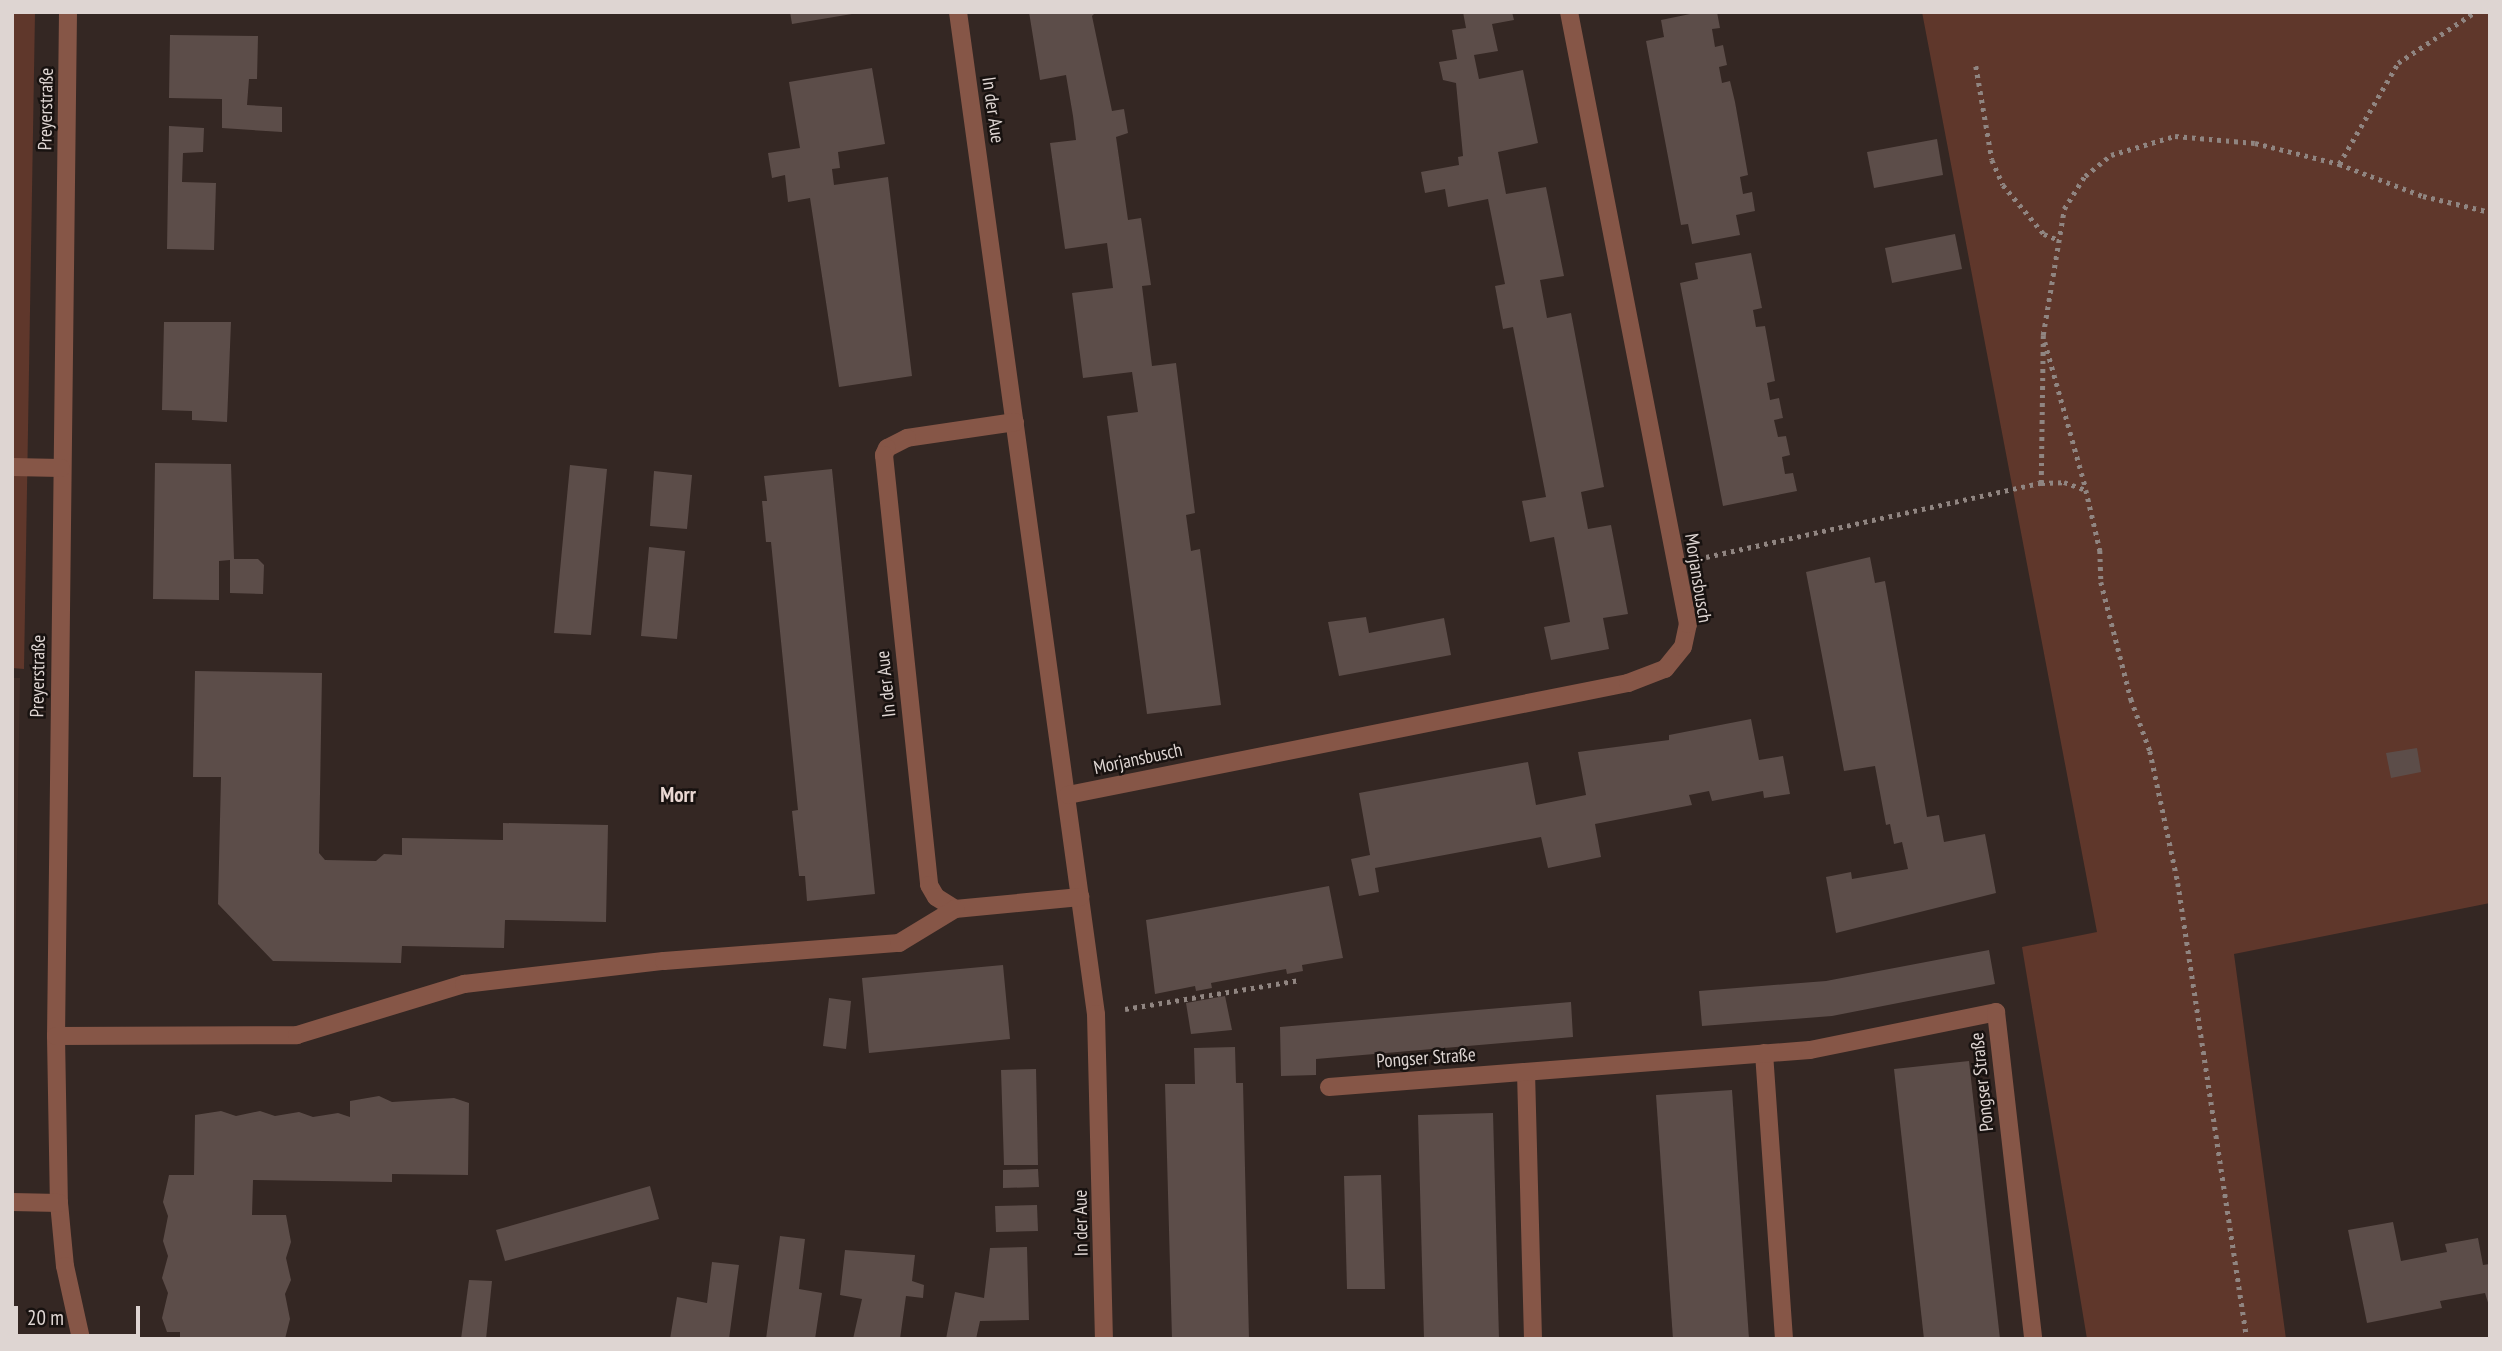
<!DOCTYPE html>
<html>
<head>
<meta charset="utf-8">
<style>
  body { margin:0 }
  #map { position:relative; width:2502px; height:1351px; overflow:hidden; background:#342723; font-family:"PT Sans Narrow",sans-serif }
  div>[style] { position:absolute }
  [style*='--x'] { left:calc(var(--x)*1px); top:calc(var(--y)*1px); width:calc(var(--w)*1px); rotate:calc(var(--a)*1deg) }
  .built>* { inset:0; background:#412e28 }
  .green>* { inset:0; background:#5f372b }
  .building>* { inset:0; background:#5c4d49 }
  .path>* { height:4.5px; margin-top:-2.25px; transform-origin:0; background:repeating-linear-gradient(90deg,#908581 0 3.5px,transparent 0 8.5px) }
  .minor>* { height:18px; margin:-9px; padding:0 9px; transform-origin:9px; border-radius:9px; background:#865647 }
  span { translate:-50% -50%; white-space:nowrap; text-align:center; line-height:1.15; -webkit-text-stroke:5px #181210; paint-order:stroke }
  .street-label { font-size:19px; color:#ded5d2 }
  .neighbourhood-label { font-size:21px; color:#e9d7d2; font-weight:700 }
  .frame { position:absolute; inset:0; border:14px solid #ded5d2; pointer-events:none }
  .scale { position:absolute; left:14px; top:1306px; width:126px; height:32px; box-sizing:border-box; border:4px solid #ded5d2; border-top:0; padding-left:9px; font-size:21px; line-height:24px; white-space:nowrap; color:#ded5d2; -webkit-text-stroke:5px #181210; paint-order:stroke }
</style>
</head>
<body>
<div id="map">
  <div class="built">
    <i style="clip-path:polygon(12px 678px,20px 678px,12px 1148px)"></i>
  </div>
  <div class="green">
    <i style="clip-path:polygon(12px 12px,35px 12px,24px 669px,12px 668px)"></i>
    <i style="clip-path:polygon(1922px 12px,2490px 12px,2490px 903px,2234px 954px,2286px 1339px,2087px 1339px,2022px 947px,2097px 932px)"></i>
  </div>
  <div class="building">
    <i style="clip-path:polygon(790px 12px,852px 12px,852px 14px,792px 24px)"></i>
    <i style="clip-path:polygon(1029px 12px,1096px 12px,1092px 16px,1112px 111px,1124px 109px,1128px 133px,1116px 137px,1128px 220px,1141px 218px,1151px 285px,1142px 286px,1152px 366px,1176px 363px,1195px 513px,1186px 515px,1191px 551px,1200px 549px,1221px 705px,1147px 714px,1107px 416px,1138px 412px,1132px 372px,1083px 378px,1072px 293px,1113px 288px,1107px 243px,1065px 249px,1050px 143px,1076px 140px,1073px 116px,1066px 75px,1040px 80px)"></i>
    <i style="clip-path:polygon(1463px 12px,1512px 12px,1514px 20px,1492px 24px,1498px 51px,1474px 55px,1479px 79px,1523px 70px,1538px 143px,1498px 152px,1506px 194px,1546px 187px,1564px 276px,1540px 280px,1547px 318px,1571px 313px,1604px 487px,1581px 492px,1588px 529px,1611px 525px,1628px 614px,1603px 618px,1609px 649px,1551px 660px,1544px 627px,1570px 622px,1554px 537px,1530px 542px,1522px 501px,1546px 497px,1513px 327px,1503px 329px,1495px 286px,1505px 284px,1488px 199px,1448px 207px,1445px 189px,1425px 193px,1421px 172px,1459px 165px,1458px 157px,1463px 156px,1456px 83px,1443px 80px,1439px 62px,1457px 59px,1452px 30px,1466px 28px)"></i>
    <i style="clip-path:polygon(1700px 12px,1717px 12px,1720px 28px,1712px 29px,1715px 47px,1723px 45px,1727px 65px,1719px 67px,1722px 83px,1730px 81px,1735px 102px,1748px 175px,1740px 177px,1743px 194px,1752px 192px,1755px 211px,1736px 215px,1740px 235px,1692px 244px,1688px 224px,1681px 225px,1646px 41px,1664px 37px,1661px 20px)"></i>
    <i style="clip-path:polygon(170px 35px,258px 36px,257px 79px,249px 79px,247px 105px,282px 107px,282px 132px,222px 128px,222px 99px,169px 98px)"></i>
    <i style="clip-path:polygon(872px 68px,885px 144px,838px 152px,840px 168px,832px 169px,834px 185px,888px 177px,912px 376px,839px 387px,810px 198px,788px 202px,785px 175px,772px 178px,768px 153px,800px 148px,789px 82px)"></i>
    <i style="clip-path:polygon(169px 126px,204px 128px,203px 152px,183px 153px,182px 182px,216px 183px,214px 250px,167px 249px)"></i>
    <i style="clip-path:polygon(1937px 139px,1943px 175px,1874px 188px,1867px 152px)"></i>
    <i style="clip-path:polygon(1955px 234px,1962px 269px,1892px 283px,1885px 248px)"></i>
    <i style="clip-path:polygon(1751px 253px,1762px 308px,1753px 310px,1756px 327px,1765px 326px,1775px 381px,1767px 383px,1770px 400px,1779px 398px,1783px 418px,1774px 420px,1778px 437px,1786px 436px,1790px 455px,1782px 457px,1785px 474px,1793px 473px,1797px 491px,1723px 506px,1680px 283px,1698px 279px,1695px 263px)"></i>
    <i style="clip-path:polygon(164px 322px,231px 322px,227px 422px,192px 420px,192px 411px,162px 410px)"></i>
    <i style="clip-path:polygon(155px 463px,231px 464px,234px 559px,258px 559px,264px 565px,263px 594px,230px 593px,230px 560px,219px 561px,219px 600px,153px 599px)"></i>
    <i style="clip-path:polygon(570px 465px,607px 469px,591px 635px,554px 633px)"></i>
    <i style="clip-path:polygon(832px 469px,875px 894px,807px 901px,805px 876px,799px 876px,792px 811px,798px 810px,771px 542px,766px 542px,762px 501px,767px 501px,764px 476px)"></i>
    <i style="clip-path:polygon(654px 471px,692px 475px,687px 529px,650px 526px)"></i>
    <i style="clip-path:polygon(649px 547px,685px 551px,677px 639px,641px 636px)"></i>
    <i style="clip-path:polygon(1870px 557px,1875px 583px,1885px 581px,1927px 817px,1939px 815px,1944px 842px,1985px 834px,1996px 893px,1836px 933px,1826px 877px,1851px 872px,1852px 879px,1908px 869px,1902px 842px,1894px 844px,1890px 824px,1886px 825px,1875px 766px,1844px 771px,1806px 572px)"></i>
    <i style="clip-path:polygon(1366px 617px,1369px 633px,1444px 618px,1451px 655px,1339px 676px,1328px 622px)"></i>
    <i style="clip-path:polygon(195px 671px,322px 673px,319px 853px,325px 860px,376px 861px,384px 854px,402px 855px,402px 838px,503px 840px,503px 823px,608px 825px,606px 922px,505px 920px,504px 948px,402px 946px,401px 963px,273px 961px,218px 904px,221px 777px,193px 777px)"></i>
    <i style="clip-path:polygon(1751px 719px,1759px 760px,1783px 756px,1790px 794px,1764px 798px,1763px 791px,1712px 801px,1709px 791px,1689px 795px,1692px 805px,1595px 824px,1601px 857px,1548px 868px,1541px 837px,1375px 868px,1379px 892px,1359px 896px,1351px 859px,1370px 855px,1359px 793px,1528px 762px,1536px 805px,1586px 795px,1578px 752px,1669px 740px,1669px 735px)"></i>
    <i style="clip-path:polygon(2417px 748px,2421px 772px,2391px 778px,2386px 753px)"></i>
    <i style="clip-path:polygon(1329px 886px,1343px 958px,1302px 965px,1303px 971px,1287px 974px,1286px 969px,1211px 983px,1212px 988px,1196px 991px,1195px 986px,1155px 994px,1146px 920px)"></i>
    <i style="clip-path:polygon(1989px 950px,1995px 984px,1832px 1016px,1702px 1026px,1699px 991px,1826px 981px)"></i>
    <i style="clip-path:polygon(1003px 965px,1010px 1039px,869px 1053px,862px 978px)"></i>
    <i style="clip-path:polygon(1225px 996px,1232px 1030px,1191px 1034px,1186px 1003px)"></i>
    <i style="clip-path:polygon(829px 998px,851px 1001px,846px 1049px,823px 1046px)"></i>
    <i style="clip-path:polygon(1571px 1002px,1573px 1037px,1316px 1059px,1316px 1075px,1281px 1076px,1280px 1027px)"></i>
    <i style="clip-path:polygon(1235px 1047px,1236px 1083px,1243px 1083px,1249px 1339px,1172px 1339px,1165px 1084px,1195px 1084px,1194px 1048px)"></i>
    <i style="clip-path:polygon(1969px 1061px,2000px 1339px,1924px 1339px,1894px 1069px)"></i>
    <i style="clip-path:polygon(1036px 1069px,1038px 1165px,1004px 1165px,1001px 1070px)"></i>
    <i style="clip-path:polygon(1732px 1090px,1749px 1339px,1673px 1339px,1656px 1095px)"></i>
    <i style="clip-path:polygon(379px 1096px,392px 1102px,454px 1098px,469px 1103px,468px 1175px,392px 1174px,392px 1182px,253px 1180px,252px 1215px,286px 1215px,291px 1242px,286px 1258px,291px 1280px,285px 1294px,290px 1319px,285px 1339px,180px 1339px,180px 1332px,167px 1332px,162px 1318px,168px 1293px,162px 1278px,168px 1256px,163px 1241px,168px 1216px,163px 1202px,169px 1175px,194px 1175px,195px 1115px,221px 1111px,236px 1116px,260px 1111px,275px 1116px,299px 1112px,313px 1117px,338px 1113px,350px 1117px,350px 1101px)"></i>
    <i style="clip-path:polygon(1493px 1113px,1499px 1339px,1424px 1339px,1418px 1115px)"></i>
    <i style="clip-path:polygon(1038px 1169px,1039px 1187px,1003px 1188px,1003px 1170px)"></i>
    <i style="clip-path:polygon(1381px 1175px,1385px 1289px,1347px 1289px,1344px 1176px)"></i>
    <i style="clip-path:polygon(650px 1186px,659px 1219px,505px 1261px,496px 1230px)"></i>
    <i style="clip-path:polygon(1037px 1205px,1038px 1231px,996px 1232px,995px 1206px)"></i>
    <i style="clip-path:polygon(2393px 1222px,2401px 1261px,2447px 1252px,2445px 1244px,2478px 1238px,2483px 1265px,2490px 1264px,2490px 1309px,2485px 1293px,2440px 1301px,2442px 1308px,2367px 1323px,2348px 1230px)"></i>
    <i style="clip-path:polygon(780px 1236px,805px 1239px,799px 1289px,822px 1293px,815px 1339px,766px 1339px)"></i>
    <i style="clip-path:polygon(1027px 1247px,1029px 1320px,980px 1321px,976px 1339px,946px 1339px,955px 1292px,984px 1298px,990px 1248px)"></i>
    <i style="clip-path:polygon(845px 1250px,915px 1255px,912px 1281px,924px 1285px,923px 1298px,906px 1296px,900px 1339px,853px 1339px,862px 1299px,840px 1295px)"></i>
    <i style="clip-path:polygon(712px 1262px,739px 1265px,729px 1339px,670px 1339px,677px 1297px,707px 1303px)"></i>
    <i style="clip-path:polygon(469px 1280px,492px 1281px,486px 1339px,461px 1339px)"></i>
  </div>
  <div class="path">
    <i style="--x:1976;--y:66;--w:95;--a:80.3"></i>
    <i style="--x:1992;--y:160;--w:27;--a:66"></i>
    <i style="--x:2003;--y:185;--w:64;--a:50.1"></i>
    <i style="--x:2044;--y:234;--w:16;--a:22"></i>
    <i style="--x:2339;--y:164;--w:117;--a:-59.7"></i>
    <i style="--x:2398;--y:63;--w:92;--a:-33.5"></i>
    <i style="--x:2045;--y:342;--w:153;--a:74.4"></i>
    <i style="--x:2041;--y:483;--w:23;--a:-2"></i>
    <i style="--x:2064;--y:482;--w:23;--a:20"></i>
    <i style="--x:2086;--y:490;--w:62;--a:76.9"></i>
    <i style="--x:2100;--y:550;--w:32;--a:88"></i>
    <i style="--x:2101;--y:582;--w:121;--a:75.6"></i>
    <i style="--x:2131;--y:699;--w:55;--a:69.9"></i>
    <i style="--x:2150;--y:751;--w:135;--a:78"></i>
    <i style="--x:2178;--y:883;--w:461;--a:81.4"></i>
    <i style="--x:1706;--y:557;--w:343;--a:-12.5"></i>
    <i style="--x:2041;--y:483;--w:148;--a:-89.2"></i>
    <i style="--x:2043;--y:335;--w:128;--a:-80.5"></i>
    <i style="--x:2064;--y:209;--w:39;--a:-58"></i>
    <i style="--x:2085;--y:176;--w:33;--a:-39"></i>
    <i style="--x:2111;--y:155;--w:67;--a:-16.5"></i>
    <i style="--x:2175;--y:136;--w:80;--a:5"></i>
    <i style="--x:2255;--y:143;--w:87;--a:14"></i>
    <i style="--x:2339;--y:164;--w:90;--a:20.9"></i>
    <i style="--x:2423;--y:196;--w:69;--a:13.4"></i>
    <i style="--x:1125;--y:1009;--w:177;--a:-9.4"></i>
  </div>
  <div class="minor">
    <i style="--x:68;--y:12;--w:1024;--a:90.67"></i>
    <i style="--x:56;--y:1036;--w:167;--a:89"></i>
    <i style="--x:59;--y:1203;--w:63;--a:84.6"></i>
    <i style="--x:65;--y:1266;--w:75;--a:77.6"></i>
    <i style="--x:958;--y:12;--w:1011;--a:82.16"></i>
    <i style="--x:1096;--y:1014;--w:325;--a:88.6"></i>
    <i style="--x:1015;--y:422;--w:109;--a:171.6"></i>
    <i style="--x:907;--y:438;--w:22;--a:153"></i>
    <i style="--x:887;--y:448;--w:8;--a:113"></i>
    <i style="--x:884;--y:455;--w:432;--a:84"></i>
    <i style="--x:929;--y:885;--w:14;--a:60"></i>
    <i style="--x:936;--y:897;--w:22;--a:32"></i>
    <i style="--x:955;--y:909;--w:126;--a:-5.5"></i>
    <i style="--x:12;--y:467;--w:49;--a:1.2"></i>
    <i style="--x:1068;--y:795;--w:571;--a:-11.31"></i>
    <i style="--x:1628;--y:683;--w:40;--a:-21"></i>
    <i style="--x:1665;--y:669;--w:28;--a:-51"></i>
    <i style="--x:1683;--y:647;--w:24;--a:-78"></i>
    <i style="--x:1688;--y:624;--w:623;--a:-101"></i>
    <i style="--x:56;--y:1036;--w:241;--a:-0.2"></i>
    <i style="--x:297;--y:1035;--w:175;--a:-17"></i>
    <i style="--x:464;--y:984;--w:201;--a:-6.6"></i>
    <i style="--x:664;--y:961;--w:236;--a:-4.4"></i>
    <i style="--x:899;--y:943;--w:66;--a:-31.3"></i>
    <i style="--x:1764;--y:1053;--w:287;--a:86"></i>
    <i style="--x:1526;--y:1072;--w:267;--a:88.5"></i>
    <i style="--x:1329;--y:1087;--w:482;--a:-4.4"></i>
    <i style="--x:1810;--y:1050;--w:190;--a:-11.5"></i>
    <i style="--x:1996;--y:1012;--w:329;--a:83.5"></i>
    <i style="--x:12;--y:1202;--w:47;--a:1.2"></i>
  </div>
  <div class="street-label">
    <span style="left:46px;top:109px;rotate:-89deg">Preyerstraße</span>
    <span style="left:993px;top:110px;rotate:82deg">In der Aue</span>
    <span style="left:1698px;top:578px;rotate:81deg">Morjansbusch</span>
    <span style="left:38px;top:676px;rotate:-89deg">Preyerstraße</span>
    <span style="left:886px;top:684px;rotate:-96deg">In der Aue</span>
    <span style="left:1138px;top:759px;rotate:-12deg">Morjansbusch</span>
    <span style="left:1426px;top:1058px;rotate:-4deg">Pongser Straße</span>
    <span style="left:1982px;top:1082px;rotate:-96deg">Pongser Straße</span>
    <span style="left:1081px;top:1223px;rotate:-91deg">In der Aue</span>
  </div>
  <div class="neighbourhood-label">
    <span style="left:678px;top:795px">Morr</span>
  </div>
  <div class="frame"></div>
  <div class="scale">20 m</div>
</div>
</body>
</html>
